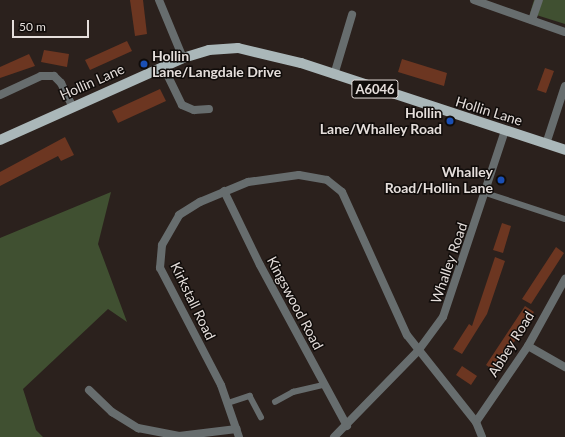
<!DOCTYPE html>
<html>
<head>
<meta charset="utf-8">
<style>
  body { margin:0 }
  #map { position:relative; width:565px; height:437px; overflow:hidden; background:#2b211d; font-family:Lato,sans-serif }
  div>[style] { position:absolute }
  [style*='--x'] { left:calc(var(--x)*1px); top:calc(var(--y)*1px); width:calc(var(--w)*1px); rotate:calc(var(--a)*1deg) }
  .green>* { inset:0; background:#405031 }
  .building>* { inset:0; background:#6c3621 }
  .service>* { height:5.5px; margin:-2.75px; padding:0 2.75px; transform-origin:2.75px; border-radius:2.75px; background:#676d6e }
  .minor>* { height:8px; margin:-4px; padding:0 4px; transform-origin:4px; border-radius:4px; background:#676d6e }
  .tertiary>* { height:8px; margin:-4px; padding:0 4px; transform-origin:4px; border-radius:4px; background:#676d6e }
  .primary>* { height:10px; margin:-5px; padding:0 5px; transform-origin:5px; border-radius:5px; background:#aab7b9 }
  .dots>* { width:11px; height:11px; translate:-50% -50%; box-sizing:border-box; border:2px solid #100c0a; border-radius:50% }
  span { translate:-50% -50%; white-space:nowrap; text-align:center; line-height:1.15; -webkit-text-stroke:3px #100c0a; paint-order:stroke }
  .shield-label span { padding:1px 3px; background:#100c0a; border:1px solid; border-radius:3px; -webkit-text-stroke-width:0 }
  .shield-label { font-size:13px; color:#e5dedb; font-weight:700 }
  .poi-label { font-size:14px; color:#e5dedb; font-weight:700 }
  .left { translate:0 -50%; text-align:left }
  .right { translate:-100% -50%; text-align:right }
  .street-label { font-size:14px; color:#e5dedb }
  .scale { position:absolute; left:12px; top:20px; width:77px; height:18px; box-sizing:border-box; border:2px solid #e5dedb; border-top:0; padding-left:5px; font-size:12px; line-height:14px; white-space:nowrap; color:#e5dedb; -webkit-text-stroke:3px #100c0a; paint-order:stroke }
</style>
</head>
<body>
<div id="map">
  <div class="green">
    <i style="clip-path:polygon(534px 0,565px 0,565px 24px,530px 13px)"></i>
    <i style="clip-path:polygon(111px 192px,98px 244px,127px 322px,108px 309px,23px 389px,36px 430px,43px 437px,0 437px,0 238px)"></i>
  </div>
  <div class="building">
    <i style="clip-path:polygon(130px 0,143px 0,147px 34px,135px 36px)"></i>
    <i style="clip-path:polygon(127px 41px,132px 51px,90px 70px,85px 60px)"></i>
    <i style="clip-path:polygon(44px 50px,69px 54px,67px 67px,41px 62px)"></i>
    <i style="clip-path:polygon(29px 54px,35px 66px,0 78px,0 67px)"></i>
    <i style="clip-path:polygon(402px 59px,447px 73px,444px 86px,398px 72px)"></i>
    <i style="clip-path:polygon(545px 68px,554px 71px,546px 93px,537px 90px)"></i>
    <i style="clip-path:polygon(160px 89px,166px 101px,118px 123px,112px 111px)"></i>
    <i style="clip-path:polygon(65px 137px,74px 155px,61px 161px,58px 156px,0 186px,0 172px)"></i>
    <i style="clip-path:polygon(502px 223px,511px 226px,503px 253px,493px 250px)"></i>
    <i style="clip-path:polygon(556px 247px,564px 253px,531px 304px,522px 299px)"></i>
    <i style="clip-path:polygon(495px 257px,505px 261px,487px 314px,462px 354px,453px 349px,469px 324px,472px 326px)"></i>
    <i style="clip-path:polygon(525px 306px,534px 312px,495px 371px,486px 365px)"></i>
    <i style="clip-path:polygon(462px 366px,477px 376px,471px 385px,456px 375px)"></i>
  </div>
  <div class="service">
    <i style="--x:486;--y:193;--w:83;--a:18.2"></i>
    <i style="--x:275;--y:402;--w:21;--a:-29"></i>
    <i style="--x:293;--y:392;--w:32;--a:-13"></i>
    <i style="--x:228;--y:403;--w:23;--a:-18"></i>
    <i style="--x:250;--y:396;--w:24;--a:62"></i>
  </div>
  <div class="minor">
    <i style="--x:159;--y:0;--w:63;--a:67.5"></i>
    <i style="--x:474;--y:0;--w:96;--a:19.4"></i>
    <i style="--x:532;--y:20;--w:21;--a:-71"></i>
    <i style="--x:163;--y:66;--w:43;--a:64"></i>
    <i style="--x:182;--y:105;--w:13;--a:23"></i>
    <i style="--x:194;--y:110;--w:15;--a:-4"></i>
    <i style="--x:334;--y:75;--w:63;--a:-73.3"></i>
    <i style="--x:0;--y:95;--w:45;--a:-24.9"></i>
    <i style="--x:41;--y:76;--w:13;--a:0"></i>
    <i style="--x:54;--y:76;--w:10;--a:45"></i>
    <i style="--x:61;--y:83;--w:25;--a:64"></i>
    <i style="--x:546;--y:144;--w:61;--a:-71.9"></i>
    <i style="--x:224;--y:191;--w:82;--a:64.1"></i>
    <i style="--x:260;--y:265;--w:183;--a:61.6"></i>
    <i style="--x:528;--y:346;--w:43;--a:29.6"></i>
    <i style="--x:89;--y:390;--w:32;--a:44"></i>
    <i style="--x:112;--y:412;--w:31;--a:32"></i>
    <i style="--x:138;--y:428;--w:42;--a:11"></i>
    <i style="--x:179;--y:436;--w:58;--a:-6.9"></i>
    <i style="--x:476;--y:422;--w:92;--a:-55.6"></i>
    <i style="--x:528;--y:346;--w:77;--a:-61.1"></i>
    <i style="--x:239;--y:437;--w:55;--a:-109.1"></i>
    <i style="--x:221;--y:385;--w:132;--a:-117.5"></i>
    <i style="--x:160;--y:268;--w:23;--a:-85"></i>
    <i style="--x:162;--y:245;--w:34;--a:-60"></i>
    <i style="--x:179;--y:215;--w:25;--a:-32"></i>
    <i style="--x:200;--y:202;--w:52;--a:-22.6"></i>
    <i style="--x:248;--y:182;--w:51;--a:-7.8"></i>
    <i style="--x:299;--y:175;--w:28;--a:10"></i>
    <i style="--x:327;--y:180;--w:19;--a:39"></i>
    <i style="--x:342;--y:192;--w:157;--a:65.6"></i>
    <i style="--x:407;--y:335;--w:111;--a:51.6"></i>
    <i style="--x:476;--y:422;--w:16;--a:68"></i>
  </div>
  <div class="tertiary">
    <i style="--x:334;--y:437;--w:120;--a:-45.7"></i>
    <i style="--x:418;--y:351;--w:42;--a:-53.7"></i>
    <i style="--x:443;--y:317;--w:196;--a:-71.6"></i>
  </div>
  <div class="primary">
    <i style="--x:0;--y:140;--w:201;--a:-24.1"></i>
    <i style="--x:183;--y:58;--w:27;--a:-17"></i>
    <i style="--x:209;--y:50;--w:29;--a:-4"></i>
    <i style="--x:238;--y:48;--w:65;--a:13.4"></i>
    <i style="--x:301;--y:63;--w:278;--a:18.2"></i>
  </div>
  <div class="dots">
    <i style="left:144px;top:64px;background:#1a4fb4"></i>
    <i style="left:450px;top:121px;background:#1a4fb4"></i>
    <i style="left:501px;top:180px;background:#1a4fb4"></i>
  </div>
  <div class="shield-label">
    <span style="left:375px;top:89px">A6046</span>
  </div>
  <div class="poi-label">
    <span class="left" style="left:152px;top:64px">Hollin<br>Lane/Langdale Drive</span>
    <span class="right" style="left:442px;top:121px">Hollin<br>Lane/Whalley Road</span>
    <span class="right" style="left:493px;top:180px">Whalley<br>Road/Hollin Lane</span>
  </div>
  <div class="street-label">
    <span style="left:92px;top:82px;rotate:-24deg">Hollin Lane</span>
    <span style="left:489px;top:111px;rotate:17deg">Hollin Lane</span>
    <span style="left:449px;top:263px;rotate:-71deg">Whalley Road</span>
    <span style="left:193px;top:301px;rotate:64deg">Kirkstall Road</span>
    <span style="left:295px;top:303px;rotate:62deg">Kingswood Road</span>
    <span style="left:511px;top:344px;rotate:-58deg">Abbey Road</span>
  </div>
  <div class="scale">50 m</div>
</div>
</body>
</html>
